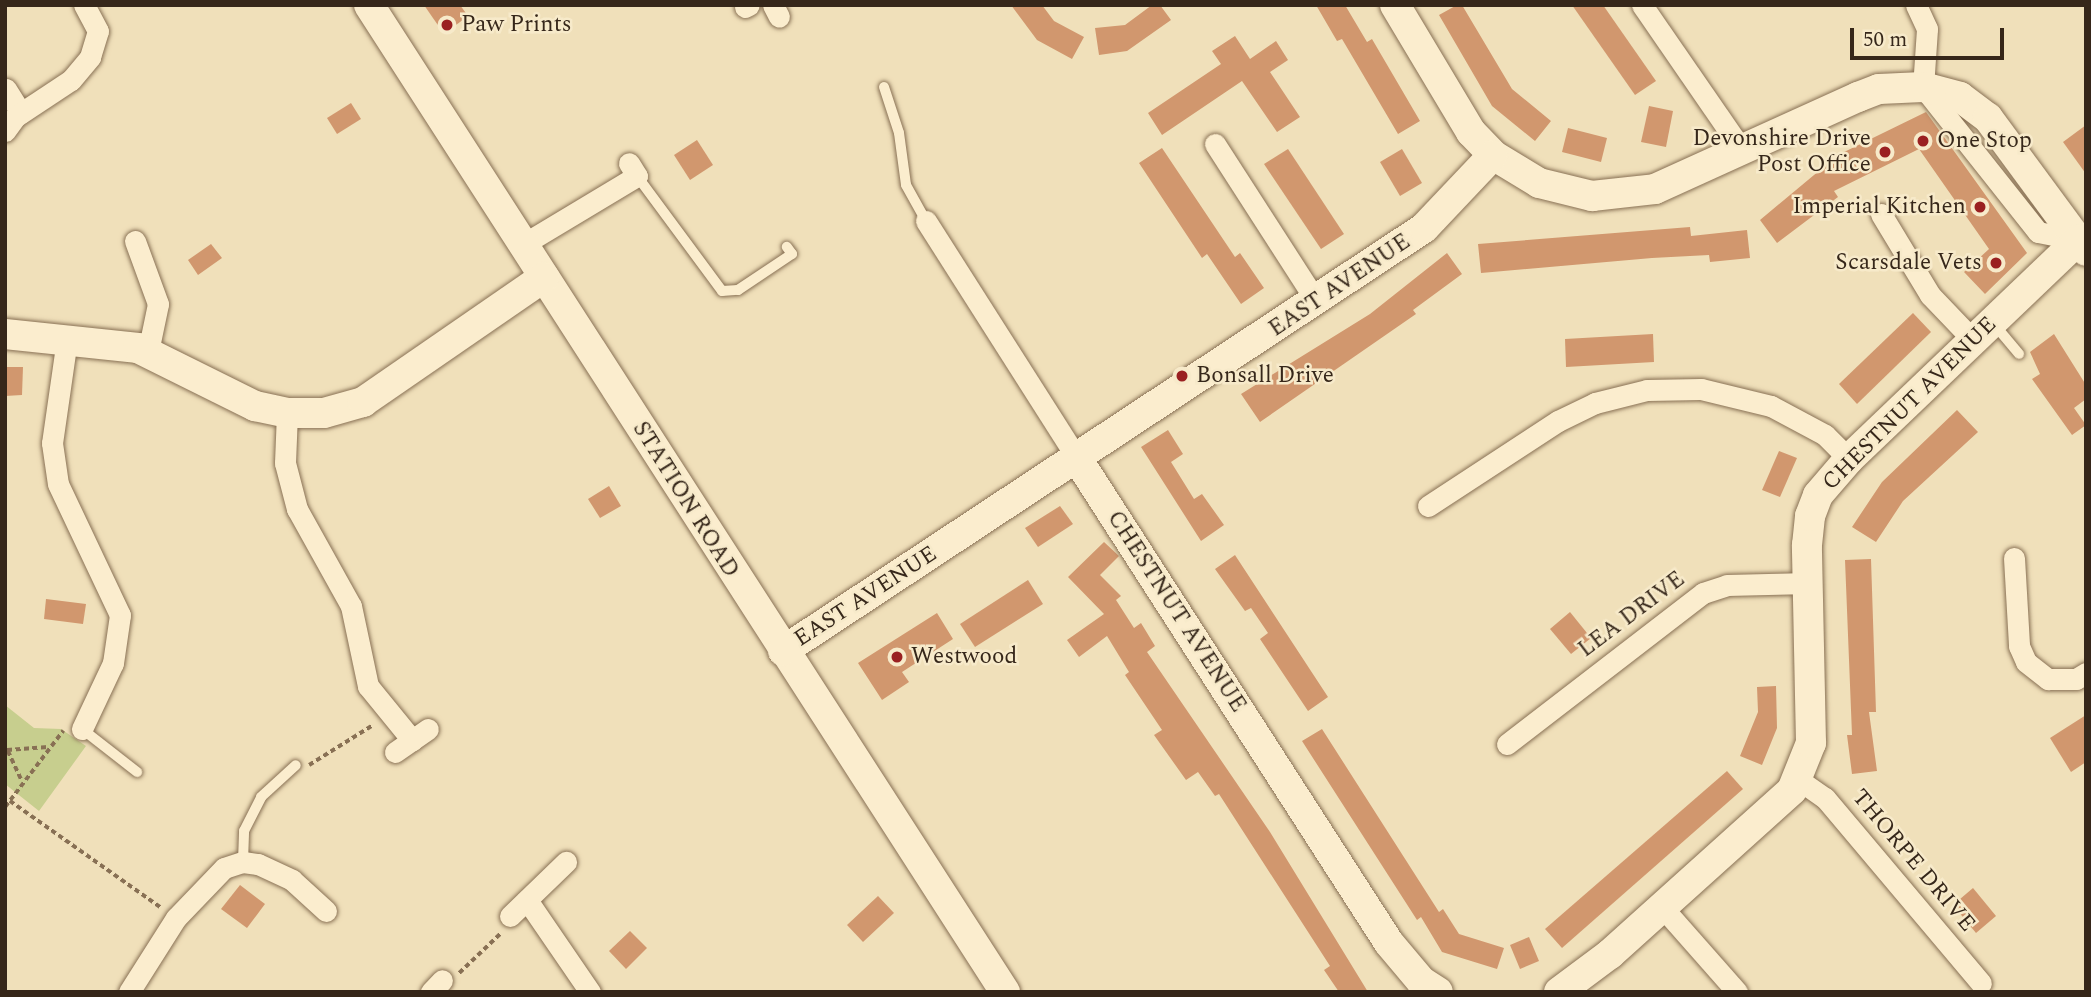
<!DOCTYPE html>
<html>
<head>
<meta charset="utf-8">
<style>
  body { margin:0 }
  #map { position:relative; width:2091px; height:997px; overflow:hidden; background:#f0e0ba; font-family:Spectral,serif }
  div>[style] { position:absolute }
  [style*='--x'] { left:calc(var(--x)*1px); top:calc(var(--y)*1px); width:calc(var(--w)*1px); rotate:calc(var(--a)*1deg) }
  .green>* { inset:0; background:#c7ce8e }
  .building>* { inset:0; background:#d1976e }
  .path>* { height:3.5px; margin-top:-1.75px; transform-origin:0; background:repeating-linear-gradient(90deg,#887054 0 5px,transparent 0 8.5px) }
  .roads { filter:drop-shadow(0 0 2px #887054) drop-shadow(0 0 2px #887054) }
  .lane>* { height:10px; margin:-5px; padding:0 5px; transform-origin:5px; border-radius:5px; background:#fbedce }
  .street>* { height:21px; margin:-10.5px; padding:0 10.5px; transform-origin:10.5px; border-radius:10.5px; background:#fbedce }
  .secondary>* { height:30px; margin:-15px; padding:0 15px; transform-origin:15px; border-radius:15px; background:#fbedce }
  .dots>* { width:19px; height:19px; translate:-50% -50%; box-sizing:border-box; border:4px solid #f7eaca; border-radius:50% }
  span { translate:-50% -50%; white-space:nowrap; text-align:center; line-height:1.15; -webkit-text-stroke:5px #f7eaca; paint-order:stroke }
  .poi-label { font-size:23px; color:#36271a }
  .left { translate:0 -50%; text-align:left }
  .right { translate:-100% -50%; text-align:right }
  .street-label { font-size:23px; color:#36271a }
  .frame { position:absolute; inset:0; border:7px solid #36271a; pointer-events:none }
  .scale { position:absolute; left:1850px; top:28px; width:154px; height:32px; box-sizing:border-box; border:4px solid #36271a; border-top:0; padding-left:9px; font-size:21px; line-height:24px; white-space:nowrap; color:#36271a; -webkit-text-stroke:5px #f7eaca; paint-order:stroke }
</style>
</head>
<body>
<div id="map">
  <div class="green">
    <i style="clip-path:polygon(5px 705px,34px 728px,61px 729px,86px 746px,39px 811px,5px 784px)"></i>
  </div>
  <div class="building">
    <i style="clip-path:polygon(424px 5px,460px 5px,468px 16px,444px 34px)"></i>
    <i style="clip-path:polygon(1011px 5px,1042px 5px,1054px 21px,1084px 37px,1072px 59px,1037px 40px)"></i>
    <i style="clip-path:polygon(1152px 5px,1160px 5px,1171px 20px,1127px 51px,1099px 55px,1095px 28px,1125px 25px)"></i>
    <i style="clip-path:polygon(1316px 5px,1345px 5px,1367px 42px,1372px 39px,1420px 121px,1398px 134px,1342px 39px,1337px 41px)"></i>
    <i style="clip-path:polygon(1457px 5px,1462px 5px,1512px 89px,1551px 121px,1535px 141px,1492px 106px,1439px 15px)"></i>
    <i style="clip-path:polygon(1572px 5px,1603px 5px,1656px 81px,1635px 95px)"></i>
    <i style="clip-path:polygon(1235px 36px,1250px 59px,1276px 41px,1288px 60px,1270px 72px,1300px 117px,1277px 132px,1242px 81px,1162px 135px,1148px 113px,1221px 64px,1212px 51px)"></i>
    <i style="clip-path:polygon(351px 103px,361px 119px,337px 134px,327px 118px)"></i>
    <i style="clip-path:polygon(1649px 106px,1673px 111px,1666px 147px,1641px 142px)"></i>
    <i style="clip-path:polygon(1926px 112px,2027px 253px,1985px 294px,1964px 272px,1989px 249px,1919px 149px,1834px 191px,1838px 197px,1777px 243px,1760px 220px,1838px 155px)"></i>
    <i style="clip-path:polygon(2086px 125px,2086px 174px,2063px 142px)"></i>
    <i style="clip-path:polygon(1568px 128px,1607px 138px,1601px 162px,1562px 152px)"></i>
    <i style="clip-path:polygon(697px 140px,713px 165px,690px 180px,674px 155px)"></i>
    <i style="clip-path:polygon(1162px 148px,1235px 257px,1240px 253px,1264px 288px,1241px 304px,1207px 254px,1202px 258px,1139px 163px)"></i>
    <i style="clip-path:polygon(1288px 149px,1344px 234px,1321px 249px,1264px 164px)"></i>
    <i style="clip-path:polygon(1402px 149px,1422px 183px,1400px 196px,1380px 162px)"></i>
    <i style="clip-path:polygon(1690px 227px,1691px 236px,1747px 230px,1750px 258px,1710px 262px,1709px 255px,1652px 258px,1481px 273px,1478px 244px)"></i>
    <i style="clip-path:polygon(211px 244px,222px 258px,198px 275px,188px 260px)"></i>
    <i style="clip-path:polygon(1447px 253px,1462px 274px,1413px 310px,1416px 314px,1260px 422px,1241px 394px,1370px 314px)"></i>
    <i style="clip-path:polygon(1913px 313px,1931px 332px,1857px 404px,1839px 384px)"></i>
    <i style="clip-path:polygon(1653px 334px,1654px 362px,1566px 367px,1565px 339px)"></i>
    <i style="clip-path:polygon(2054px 334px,2086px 385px,2086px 399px,2074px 408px,2086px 425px,2072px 435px,2032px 379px,2040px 374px,2030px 352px)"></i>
    <i style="clip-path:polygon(5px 367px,23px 367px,22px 395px,5px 396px)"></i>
    <i style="clip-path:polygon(1957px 410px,1978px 432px,1903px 501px,1876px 542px,1852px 527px,1882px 482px)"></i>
    <i style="clip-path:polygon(1168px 430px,1183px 454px,1171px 462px,1194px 499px,1202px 494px,1224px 525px,1201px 541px,1141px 447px)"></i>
    <i style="clip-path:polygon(1779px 451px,1797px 458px,1780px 497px,1762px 490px)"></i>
    <i style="clip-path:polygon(609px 486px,621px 506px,600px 518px,588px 499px)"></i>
    <i style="clip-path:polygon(1060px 506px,1073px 524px,1038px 547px,1025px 528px)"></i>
    <i style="clip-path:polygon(1104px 542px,1119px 556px,1100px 575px,1121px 596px,1116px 600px,1134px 628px,1141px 623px,1155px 646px,1147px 652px,1270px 832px,1368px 992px,1339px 992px,1324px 970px,1330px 966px,1219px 794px,1215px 796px,1198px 772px,1186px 780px,1154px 735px,1162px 730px,1125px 675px,1129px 672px,1107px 636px,1079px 657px,1067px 640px,1104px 614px,1068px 577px)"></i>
    <i style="clip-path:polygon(1235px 555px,1328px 697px,1308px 711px,1260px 639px,1268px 633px,1251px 608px,1245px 611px,1215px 569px)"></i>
    <i style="clip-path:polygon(1871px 559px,1876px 712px,1869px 712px,1877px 771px,1852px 774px,1847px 735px,1852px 735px,1845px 560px)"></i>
    <i style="clip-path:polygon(1028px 580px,1043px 604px,975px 647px,960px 624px)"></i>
    <i style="clip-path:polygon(46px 599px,86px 604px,83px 624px,44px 619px)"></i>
    <i style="clip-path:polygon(1570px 612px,1591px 638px,1571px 654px,1550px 629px)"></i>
    <i style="clip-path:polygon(937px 613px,953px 639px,902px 672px,909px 682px,882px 700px,858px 663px)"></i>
    <i style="clip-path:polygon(1776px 686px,1777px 728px,1762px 765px,1740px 756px,1758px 712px,1757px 687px)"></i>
    <i style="clip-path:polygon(2086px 715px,2086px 762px,2071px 772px,2050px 738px)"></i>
    <i style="clip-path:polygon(1322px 729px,1439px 912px,1443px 909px,1459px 934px,1504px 948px,1497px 969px,1442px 952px,1421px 917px,1417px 920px,1302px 741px)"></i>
    <i style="clip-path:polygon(1727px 771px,1743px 789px,1562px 948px,1545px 929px)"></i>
    <i style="clip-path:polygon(240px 885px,265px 904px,247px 928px,221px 909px)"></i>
    <i style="clip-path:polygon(1973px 888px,1996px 916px,1976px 933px,1953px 905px)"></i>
    <i style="clip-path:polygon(878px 896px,894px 913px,863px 942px,847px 925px)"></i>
    <i style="clip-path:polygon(630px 931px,647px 948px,626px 969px,609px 951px)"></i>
    <i style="clip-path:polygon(1529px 937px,1539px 961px,1520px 969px,1510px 945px)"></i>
  </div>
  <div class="path">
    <i style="--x:7;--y:750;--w:41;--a:-4.2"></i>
    <i style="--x:8;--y:751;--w:33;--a:65"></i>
    <i style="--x:309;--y:765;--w:75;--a:-32"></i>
    <i style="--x:10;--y:801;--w:184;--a:35.2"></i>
    <i style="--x:5;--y:807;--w:96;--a:-52.7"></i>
    <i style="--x:459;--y:973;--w:59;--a:-43.6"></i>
  </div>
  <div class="roads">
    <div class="lane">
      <i style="--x:884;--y:87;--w:48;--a:71.9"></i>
      <i style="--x:899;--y:133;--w:52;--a:82.3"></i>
      <i style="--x:906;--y:185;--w:41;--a:60.9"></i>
      <i style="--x:637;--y:176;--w:143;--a:53.5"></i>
      <i style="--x:722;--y:291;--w:16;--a:-4"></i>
      <i style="--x:738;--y:290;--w:65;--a:-33.7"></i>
      <i style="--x:792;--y:254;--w:9;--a:-126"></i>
      <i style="--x:1994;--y:324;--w:39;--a:50"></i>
      <i style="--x:82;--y:729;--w:70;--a:38"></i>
      <i style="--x:243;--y:862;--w:31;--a:-88"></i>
      <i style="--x:244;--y:831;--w:38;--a:-63"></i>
      <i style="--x:261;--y:797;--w:47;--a:-42.4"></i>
    </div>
    <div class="street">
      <i style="--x:773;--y:5;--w:13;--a:63"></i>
      <i style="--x:1642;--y:5;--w:176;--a:55.4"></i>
      <i style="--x:1916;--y:5;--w:26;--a:65"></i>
      <i style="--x:1927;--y:29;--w:58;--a:93.9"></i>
      <i style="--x:1923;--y:87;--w:185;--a:51.6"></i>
      <i style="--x:2038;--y:232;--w:41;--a:11.3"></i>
      <i style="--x:745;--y:7;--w:4;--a:-27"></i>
      <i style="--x:6;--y:89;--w:28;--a:58"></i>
      <i style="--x:5;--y:131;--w:17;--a:-54"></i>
      <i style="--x:15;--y:117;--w:67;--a:-33.5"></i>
      <i style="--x:71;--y:80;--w:30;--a:-50"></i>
      <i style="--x:90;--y:57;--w:27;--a:-73"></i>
      <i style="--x:98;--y:31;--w:30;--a:-118"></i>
      <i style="--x:1215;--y:144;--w:188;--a:57.2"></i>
      <i style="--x:1881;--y:214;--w:95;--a:58.8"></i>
      <i style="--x:1930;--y:295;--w:62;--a:46.3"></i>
      <i style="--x:926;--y:221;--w:283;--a:57.5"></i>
      <i style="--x:135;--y:241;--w:67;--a:69.9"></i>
      <i style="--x:158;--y:304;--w:49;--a:101.8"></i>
      <i style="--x:522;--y:245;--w:134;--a:-31"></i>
      <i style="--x:637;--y:176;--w:15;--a:-122"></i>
      <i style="--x:67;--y:339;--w:105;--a:98.2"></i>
      <i style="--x:52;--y:443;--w:41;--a:81.7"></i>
      <i style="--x:58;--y:484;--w:145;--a:64.7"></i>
      <i style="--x:120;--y:615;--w:49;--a:98.3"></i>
      <i style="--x:113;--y:663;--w:73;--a:115.2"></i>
      <i style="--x:287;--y:413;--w:50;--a:92.3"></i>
      <i style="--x:285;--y:463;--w:48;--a:75.4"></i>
      <i style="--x:297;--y:509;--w:111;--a:60.9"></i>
      <i style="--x:351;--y:606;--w:82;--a:78"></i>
      <i style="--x:368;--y:686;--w:70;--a:50.8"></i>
      <i style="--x:1428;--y:506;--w:155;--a:-33.2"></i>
      <i style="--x:1558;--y:421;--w:41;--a:-25.9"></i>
      <i style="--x:1595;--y:403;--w:54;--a:-14"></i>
      <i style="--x:1647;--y:390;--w:54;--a:-1.1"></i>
      <i style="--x:1701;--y:389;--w:72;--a:13.7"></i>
      <i style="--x:1771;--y:406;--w:61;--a:28.2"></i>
      <i style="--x:1825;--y:435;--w:34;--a:45"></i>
      <i style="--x:2014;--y:558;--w:88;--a:86.7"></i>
      <i style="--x:2019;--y:646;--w:17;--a:66"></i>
      <i style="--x:2026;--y:662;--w:28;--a:38"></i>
      <i style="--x:2048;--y:679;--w:28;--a:0"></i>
      <i style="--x:2076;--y:679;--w:12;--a:-31"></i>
      <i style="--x:1507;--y:744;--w:247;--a:-37.6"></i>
      <i style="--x:1703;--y:593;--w:25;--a:-18"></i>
      <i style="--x:1727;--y:585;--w:82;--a:-1.4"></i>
      <i style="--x:395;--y:752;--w:40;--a:-34.9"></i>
      <i style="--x:1799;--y:780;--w:32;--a:35"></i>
      <i style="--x:1825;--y:798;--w:242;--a:49.9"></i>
      <i style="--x:527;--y:900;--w:112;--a:55.6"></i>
      <i style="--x:1663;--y:908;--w:112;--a:48.6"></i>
      <i style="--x:510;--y:916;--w:78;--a:-44"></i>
      <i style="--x:129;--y:992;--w:88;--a:-57.6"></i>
      <i style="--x:176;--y:918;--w:69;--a:-46.2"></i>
      <i style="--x:224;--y:868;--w:20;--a:-18"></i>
      <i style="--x:243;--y:862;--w:15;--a:8"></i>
      <i style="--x:258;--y:864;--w:38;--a:25"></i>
      <i style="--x:292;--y:880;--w:46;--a:42.4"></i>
      <i style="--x:431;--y:992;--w:16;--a:-47"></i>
    </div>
    <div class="secondary">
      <i style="--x:369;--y:5;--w:1174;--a:57.2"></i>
      <i style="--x:1395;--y:5;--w:148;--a:59.1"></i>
      <i style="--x:1471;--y:132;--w:32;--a:46"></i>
      <i style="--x:1493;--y:155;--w:54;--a:31.3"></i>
      <i style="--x:1539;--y:183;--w:55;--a:13.8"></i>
      <i style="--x:1592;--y:196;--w:63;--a:-6.3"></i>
      <i style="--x:1655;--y:189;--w:223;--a:-24.4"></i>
      <i style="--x:1858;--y:97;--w:22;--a:-21"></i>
      <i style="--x:1879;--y:89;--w:44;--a:-2.6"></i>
      <i style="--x:1923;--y:87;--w:38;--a:15"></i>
      <i style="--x:1960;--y:97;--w:35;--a:37"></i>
      <i style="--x:1988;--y:118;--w:165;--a:53.6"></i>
      <i style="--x:5;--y:334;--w:134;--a:6"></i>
      <i style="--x:138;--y:348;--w:131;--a:26.4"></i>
      <i style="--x:255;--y:406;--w:33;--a:12"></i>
      <i style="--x:287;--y:413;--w:37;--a:0"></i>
      <i style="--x:324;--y:413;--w:41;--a:-15.8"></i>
      <i style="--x:363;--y:402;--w:220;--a:-34.6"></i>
      <i style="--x:1078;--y:460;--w:574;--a:57.22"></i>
      <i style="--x:1389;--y:943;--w:50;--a:49.9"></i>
      <i style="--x:1421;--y:981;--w:20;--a:33"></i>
      <i style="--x:783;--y:651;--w:768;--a:-33.42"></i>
      <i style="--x:1424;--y:228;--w:100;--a:-46.6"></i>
      <i style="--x:1559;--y:992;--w:64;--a:-36.7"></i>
      <i style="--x:1610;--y:954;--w:245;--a:-42"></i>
      <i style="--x:1792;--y:790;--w:51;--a:-68"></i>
      <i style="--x:1811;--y:743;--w:198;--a:-91.2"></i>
      <i style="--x:1807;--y:545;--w:29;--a:-84"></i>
      <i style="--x:1810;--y:516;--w:22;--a:-69"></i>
      <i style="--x:1818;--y:495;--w:48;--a:-49.3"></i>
      <i style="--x:1849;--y:459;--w:317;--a:-43.7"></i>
    </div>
  </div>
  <div class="dots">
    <i style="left:447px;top:25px;background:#9a2021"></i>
    <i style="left:1923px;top:141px;background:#9a2021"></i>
    <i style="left:1885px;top:152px;background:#9a2021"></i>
    <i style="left:1980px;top:207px;background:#9a2021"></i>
    <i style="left:1996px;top:263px;background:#9a2021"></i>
    <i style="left:1182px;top:376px;background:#9a2021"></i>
    <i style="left:897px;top:657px;background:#9a2021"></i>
  </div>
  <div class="poi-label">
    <span class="left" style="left:461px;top:25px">Paw Prints</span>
    <span class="right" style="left:1871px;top:152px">Devonshire Drive<br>Post Office</span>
    <span class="left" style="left:1937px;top:141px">One Stop</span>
    <span class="right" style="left:1966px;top:207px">Imperial Kitchen</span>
    <span class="right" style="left:1982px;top:263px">Scarsdale Vets</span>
    <span class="left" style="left:1196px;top:376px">Bonsall Drive</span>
    <span class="left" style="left:911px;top:657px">Westwood</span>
  </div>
  <div class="street-label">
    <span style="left:1340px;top:286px;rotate:-34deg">EAST AVENUE</span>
    <span style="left:1910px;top:404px;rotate:-45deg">CHESTNUT AVENUE</span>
    <span style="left:685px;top:500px;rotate:58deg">STATION ROAD</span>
    <span style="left:866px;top:597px;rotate:-33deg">EAST AVENUE</span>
    <span style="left:1176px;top:612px;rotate:57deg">CHESTNUT AVENUE</span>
    <span style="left:1632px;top:615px;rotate:-37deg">LEA DRIVE</span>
    <span style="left:1913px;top:861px;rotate:50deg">THORPE DRIVE</span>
  </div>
  <div class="frame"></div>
  <div class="scale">50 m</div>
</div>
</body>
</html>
